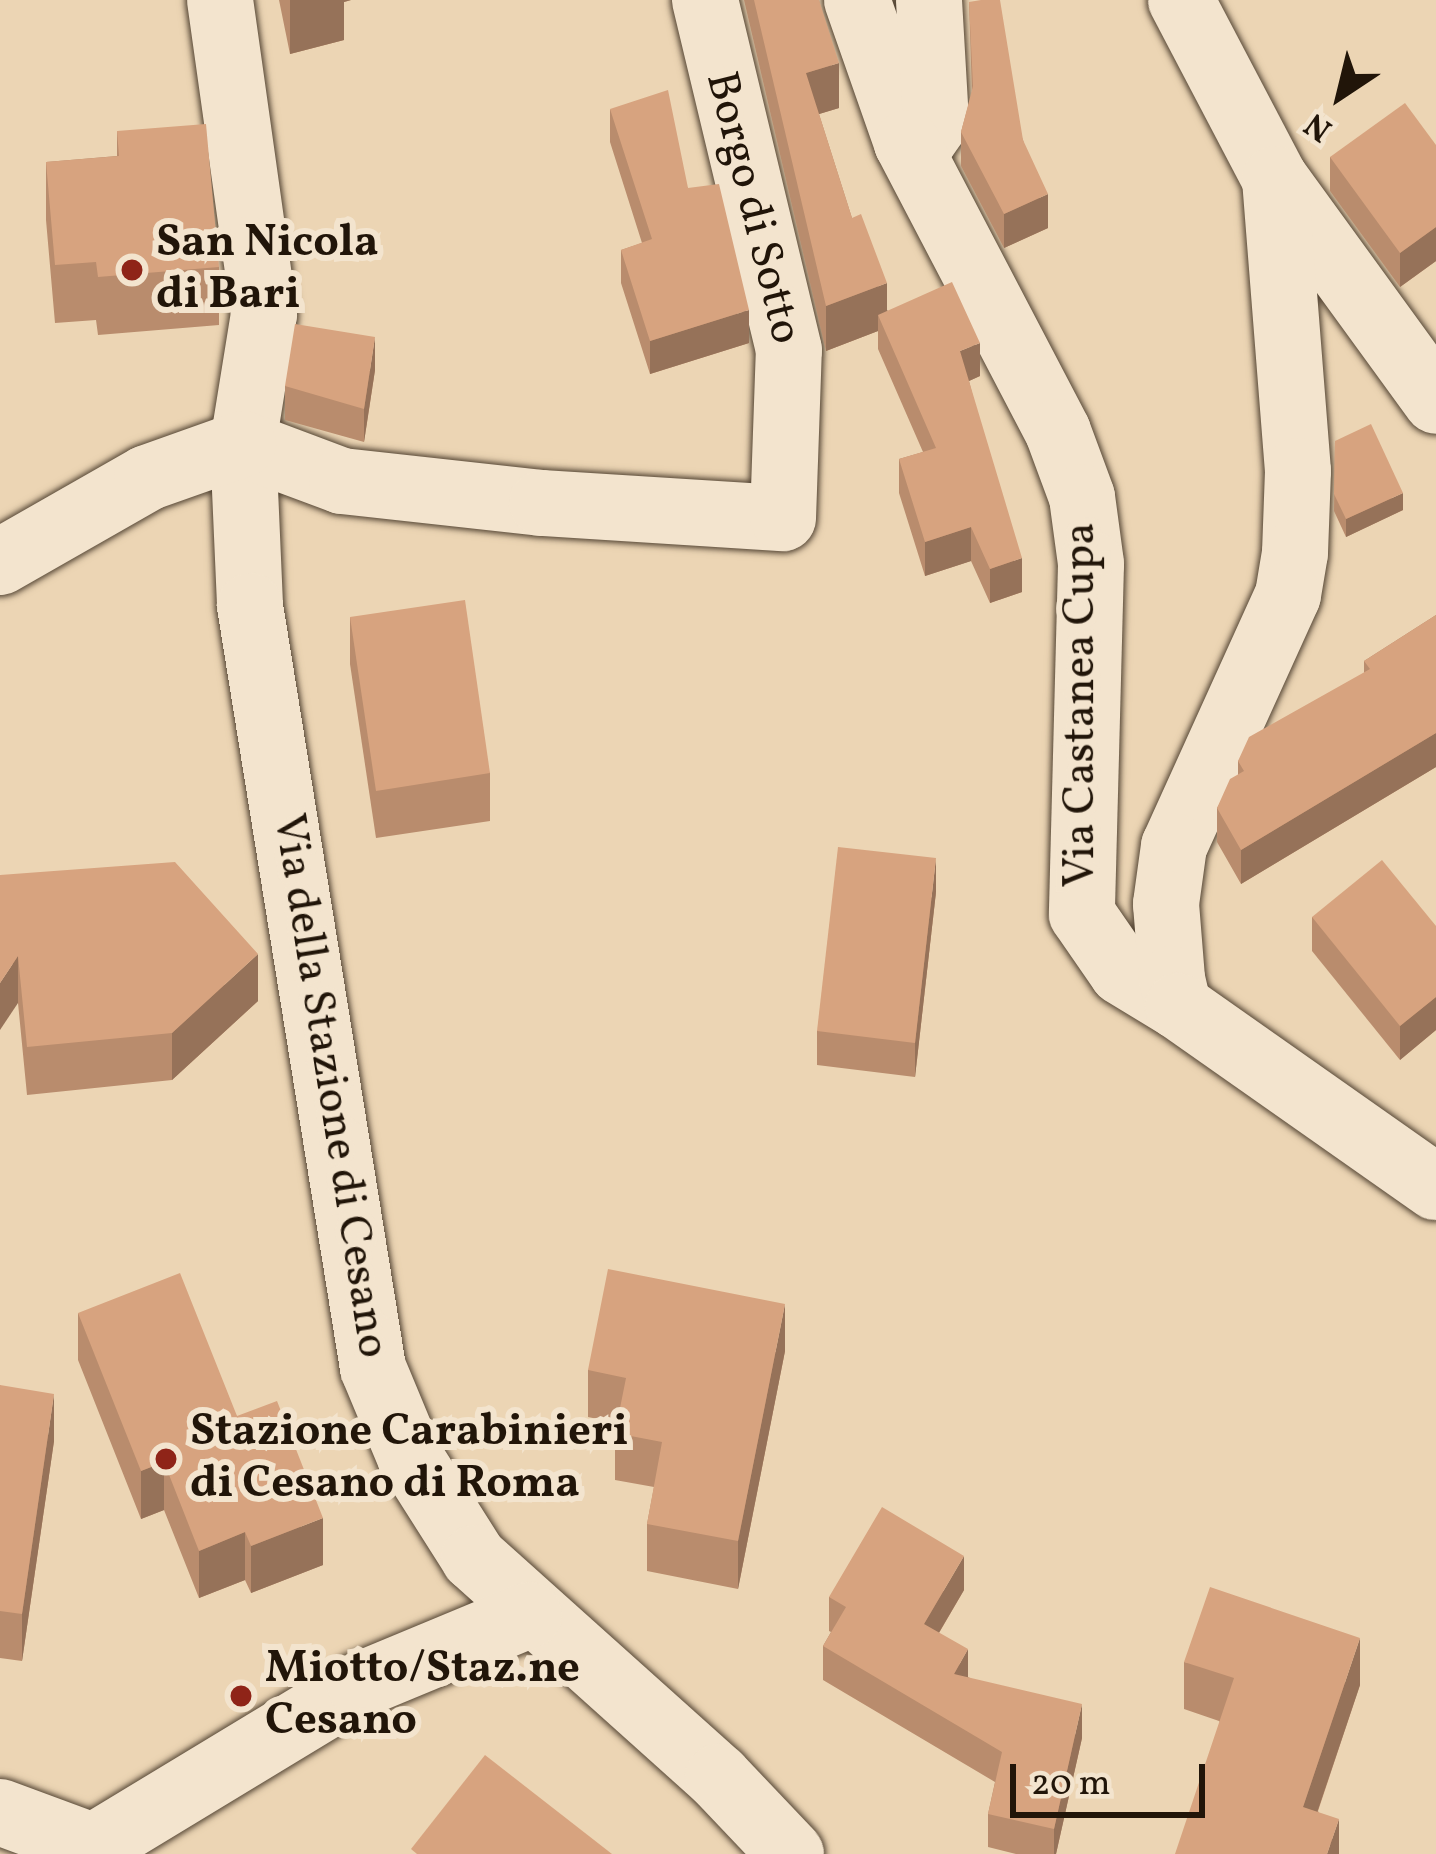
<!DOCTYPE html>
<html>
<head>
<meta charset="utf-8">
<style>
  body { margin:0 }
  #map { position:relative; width:1436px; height:1854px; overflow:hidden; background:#ecd5b4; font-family:Vollkorn,serif }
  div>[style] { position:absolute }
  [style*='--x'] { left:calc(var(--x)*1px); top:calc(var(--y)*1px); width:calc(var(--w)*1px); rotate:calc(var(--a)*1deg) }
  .roads { filter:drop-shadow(0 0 3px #544534) drop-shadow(0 0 3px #544534) }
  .minor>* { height:66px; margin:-33px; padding:0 33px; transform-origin:33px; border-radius:33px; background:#f3e4ce }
  .wall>* { inset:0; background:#b98c6d }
  .shaded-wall>* { inset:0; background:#967259 }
  .building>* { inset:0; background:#d7a37f }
  .dots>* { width:33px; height:33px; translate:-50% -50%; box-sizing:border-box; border:6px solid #f3e4ce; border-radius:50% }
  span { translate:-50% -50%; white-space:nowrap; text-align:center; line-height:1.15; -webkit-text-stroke:12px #f3e4ce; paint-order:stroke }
  .street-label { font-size:45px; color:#211509 }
  .poi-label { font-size:45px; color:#211509; font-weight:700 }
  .left { translate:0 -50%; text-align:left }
  .north { position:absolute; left:1280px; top:36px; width:120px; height:120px; -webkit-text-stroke:9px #f3e4ce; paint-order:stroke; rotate:215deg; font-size:33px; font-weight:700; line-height:48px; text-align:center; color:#211509 }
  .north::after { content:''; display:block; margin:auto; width:42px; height:54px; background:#211509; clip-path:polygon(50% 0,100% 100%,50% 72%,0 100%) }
  .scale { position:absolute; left:1010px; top:1764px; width:195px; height:54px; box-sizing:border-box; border:6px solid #211509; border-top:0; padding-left:15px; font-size:36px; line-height:42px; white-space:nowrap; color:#211509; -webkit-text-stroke:9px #f3e4ce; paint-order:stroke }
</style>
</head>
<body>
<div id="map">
  <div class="roads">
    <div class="minor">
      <i style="--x:220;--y:0;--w:317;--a:82"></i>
      <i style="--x:264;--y:314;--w:132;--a:99.2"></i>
      <i style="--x:243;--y:444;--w:162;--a:87.5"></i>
      <i style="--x:250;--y:606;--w:772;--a:80.83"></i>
      <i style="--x:373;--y:1368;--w:96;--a:67.4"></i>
      <i style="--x:410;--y:1457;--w:120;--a:57.6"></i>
      <i style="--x:474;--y:1558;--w:328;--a:41.9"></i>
      <i style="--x:718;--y:1777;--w:106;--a:46.5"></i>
      <i style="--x:857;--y:0;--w:151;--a:70.7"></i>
      <i style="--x:907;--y:143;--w:17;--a:-13"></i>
      <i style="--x:924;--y:139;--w:21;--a:-55"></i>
      <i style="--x:936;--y:122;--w:122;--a:-93.3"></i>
      <i style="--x:1181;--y:0;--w:202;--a:62.3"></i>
      <i style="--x:1275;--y:179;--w:274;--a:54"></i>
      <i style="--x:907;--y:143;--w:326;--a:62.4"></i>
      <i style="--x:1058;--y:432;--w:69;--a:69.7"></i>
      <i style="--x:1082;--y:497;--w:68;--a:82.3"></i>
      <i style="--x:1091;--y:564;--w:350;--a:91.5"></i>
      <i style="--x:1082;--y:914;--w:70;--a:55.4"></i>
      <i style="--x:1122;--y:972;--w:66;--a:31.3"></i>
      <i style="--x:1275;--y:179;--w:293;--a:85.5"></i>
      <i style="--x:1298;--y:471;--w:82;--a:92.1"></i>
      <i style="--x:1295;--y:553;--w:43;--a:99.5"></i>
      <i style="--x:1288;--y:595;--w:276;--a:114.4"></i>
      <i style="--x:1174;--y:846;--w:59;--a:97.9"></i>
      <i style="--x:1166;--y:904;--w:75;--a:85.4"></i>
      <i style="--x:1172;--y:979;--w:28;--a:77"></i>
      <i style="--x:1178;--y:1006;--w:315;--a:35.1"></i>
      <i style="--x:243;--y:444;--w:106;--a:20.5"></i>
      <i style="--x:342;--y:481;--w:201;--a:6.3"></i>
      <i style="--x:542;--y:503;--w:241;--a:3.6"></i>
      <i style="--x:783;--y:518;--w:168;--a:-88"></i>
      <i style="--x:789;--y:350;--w:360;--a:-103.5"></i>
      <i style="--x:0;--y:562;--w:169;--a:-29.7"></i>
      <i style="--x:147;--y:478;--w:102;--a:-19.5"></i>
      <i style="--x:0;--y:1812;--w:98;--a:20.3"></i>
      <i style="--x:81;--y:1854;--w:326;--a:-31.2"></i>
      <i style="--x:360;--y:1685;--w:183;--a:-22.5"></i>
    </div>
  </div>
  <div class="wall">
    <i style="clip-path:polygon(279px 0,351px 0,344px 2px,344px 40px,290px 54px)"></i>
    <i style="clip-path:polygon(744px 0,819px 0,839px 108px,819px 114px,852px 218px,887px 310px,980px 376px,969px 381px,1022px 592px,990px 603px,971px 561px,925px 576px,899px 493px,899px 459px,923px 452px,878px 349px,878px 331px,826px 351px)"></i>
    <i style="clip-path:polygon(969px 2px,1023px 140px,1048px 228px,1004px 248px,961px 166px,961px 132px,972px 92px)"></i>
    <i style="clip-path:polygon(610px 109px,688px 188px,749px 343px,650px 374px,621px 283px,621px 250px,642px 243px,610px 142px)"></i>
    <i style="clip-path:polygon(117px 131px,219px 267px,219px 325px,98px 335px,96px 320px,55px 323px,46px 220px,46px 162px,117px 156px)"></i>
    <i style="clip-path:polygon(1436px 145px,1436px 261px,1400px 287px,1330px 191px,1330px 157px)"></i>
    <i style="clip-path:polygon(375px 370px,364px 442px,285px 420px,285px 386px)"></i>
    <i style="clip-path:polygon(1335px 441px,1403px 510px,1346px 537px,1334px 511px)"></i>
    <i style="clip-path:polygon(1436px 615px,1436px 767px,1241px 884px,1217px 842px,1217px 808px,1238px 775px,1238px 761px,1364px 673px,1364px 661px)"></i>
    <i style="clip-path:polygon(350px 617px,490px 773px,490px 821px,376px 838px,350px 664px)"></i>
    <i style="clip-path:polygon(0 875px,258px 1001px,172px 1080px,27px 1095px,18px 1003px)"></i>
    <i style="clip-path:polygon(936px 892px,915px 1077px,817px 1065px,817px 1031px)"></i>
    <i style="clip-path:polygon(1312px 917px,1436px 926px,1436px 1030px,1400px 1060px,1312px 951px)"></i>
    <i style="clip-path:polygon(78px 1313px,237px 1416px,323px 1565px,251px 1593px,245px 1580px,199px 1598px,164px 1510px,141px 1519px,78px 1360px)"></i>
    <i style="clip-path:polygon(785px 1351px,738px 1589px,647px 1571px,647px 1524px,654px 1487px,615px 1480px,615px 1433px,617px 1423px,588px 1417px,588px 1370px)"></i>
    <i style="clip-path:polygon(0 1385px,54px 1441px,22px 1661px,0 1658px)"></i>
    <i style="clip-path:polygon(964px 1590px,939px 1633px,968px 1677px,1082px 1738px,1056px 1854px,1016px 1854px,988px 1847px,988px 1814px,995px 1782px,823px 1680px,823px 1646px,831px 1632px,829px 1631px,829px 1597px)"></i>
    <i style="clip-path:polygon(1184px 1662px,1360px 1685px,1318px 1811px,1339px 1854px,1219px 1721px,1184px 1709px)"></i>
  </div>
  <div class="shaded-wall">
    <i style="clip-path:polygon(290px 0,351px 0,344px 2px,344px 40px,290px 54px)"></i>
    <i style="clip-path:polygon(839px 63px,839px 108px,806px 118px,806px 73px)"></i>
    <i style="clip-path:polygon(1048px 194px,1048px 228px,1004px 248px,1004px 214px)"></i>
    <i style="clip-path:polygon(1436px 227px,1436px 261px,1400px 287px,1400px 253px)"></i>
    <i style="clip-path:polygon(887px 283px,887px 328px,878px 315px,878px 331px,826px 351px,826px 306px)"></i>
    <i style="clip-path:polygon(749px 310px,749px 343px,650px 374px,650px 341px)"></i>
    <i style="clip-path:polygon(375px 337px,375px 370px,364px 442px,364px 409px)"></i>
    <i style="clip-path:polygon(980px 343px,980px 376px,960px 385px,960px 351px)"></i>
    <i style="clip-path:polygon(1403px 493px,1403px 510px,1346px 537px,1346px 519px)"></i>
    <i style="clip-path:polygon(971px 527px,971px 561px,925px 576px,925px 542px)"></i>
    <i style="clip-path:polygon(1022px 558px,1022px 592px,990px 603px,990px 569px)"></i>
    <i style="clip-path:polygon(1436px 733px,1436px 767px,1241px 884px,1241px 850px)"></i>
    <i style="clip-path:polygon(936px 858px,936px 892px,915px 1077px,915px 1043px)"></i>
    <i style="clip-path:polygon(258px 954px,258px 1001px,172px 1080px,172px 1033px)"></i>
    <i style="clip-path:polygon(18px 956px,18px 1003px,0 1030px,0 983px)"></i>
    <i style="clip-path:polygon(1436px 997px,1436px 1030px,1400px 1060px,1400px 1026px)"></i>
    <i style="clip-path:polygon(785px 1304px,785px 1351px,738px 1589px,738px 1541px)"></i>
    <i style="clip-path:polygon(54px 1394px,54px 1441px,22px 1661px,22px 1614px)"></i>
    <i style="clip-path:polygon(164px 1462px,164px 1510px,141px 1519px,141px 1471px)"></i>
    <i style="clip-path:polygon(323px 1518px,323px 1565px,251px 1593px,251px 1546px)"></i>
    <i style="clip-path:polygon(245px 1532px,245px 1580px,199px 1598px,199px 1551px)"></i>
    <i style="clip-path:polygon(964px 1556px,964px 1590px,924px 1658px,924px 1624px)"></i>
    <i style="clip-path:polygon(1360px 1638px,1360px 1685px,1303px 1854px,1303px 1807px)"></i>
    <i style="clip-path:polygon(968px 1649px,968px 1683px,954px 1674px)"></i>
    <i style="clip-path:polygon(1082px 1704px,1082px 1738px,1056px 1854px,1054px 1854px,1054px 1829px)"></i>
    <i style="clip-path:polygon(1339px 1819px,1339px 1854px,1327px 1854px)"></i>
  </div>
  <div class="building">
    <i style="clip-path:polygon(754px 0,819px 0,839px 63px,806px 73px,852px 218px,861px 214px,887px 283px,826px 306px)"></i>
    <i style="clip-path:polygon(981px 0,1000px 0,1023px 140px,1048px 194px,1004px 214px,961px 132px,973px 86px,969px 2px)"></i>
    <i style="clip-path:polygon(668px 90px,688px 188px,719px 184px,749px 310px,650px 341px,621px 250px,652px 239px,610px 109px)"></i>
    <i style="clip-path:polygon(1405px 103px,1436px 145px,1436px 227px,1400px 253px,1330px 157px)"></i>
    <i style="clip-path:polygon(206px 124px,219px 267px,98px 277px,96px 262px,55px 265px,46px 162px,119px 156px,117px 131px)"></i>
    <i style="clip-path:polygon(952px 282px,980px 343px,960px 351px,1022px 558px,990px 569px,971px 527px,925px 542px,899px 459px,936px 448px,878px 315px)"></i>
    <i style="clip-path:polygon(295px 324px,375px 337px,364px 409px,285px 386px)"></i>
    <i style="clip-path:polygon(1371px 424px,1403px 493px,1346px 519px,1334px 494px,1335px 441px)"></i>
    <i style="clip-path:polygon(465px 600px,490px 773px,376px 791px,350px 617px)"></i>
    <i style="clip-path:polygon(1436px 615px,1436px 733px,1241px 850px,1217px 808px,1230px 779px,1244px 771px,1238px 761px,1249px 737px,1370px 669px,1364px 661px)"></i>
    <i style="clip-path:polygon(838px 847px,936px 858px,915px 1043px,817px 1031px)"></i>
    <i style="clip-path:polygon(1382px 860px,1436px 926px,1436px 997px,1400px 1026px,1312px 917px)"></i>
    <i style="clip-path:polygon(175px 862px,258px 954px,172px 1033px,27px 1047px,18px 956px,0 983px,0 875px)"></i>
    <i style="clip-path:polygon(608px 1269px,785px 1304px,738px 1541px,647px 1524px,662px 1442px,615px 1433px,626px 1378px,588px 1370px)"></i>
    <i style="clip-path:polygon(180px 1273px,237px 1416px,277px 1401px,323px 1518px,251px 1546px,245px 1532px,199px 1551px,164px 1462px,141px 1471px,78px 1313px)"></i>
    <i style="clip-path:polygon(0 1385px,54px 1394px,22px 1614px,0 1611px)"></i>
    <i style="clip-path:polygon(882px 1507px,964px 1556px,924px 1624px,968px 1649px,954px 1674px,1082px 1704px,1054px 1829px,988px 1814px,1002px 1752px,823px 1646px,846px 1607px,829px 1597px)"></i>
    <i style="clip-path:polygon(1210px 1587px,1360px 1638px,1303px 1807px,1339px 1819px,1327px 1854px,1175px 1854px,1234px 1678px,1184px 1662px)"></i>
    <i style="clip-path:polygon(485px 1755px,612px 1854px,417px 1854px,411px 1849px)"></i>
  </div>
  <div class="dots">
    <i style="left:132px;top:270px;background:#8f2418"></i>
    <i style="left:166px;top:1459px;background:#8f2418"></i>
    <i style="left:241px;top:1696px;background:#8f2418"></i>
  </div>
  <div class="street-label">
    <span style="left:752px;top:208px;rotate:76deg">Borgo di Sotto</span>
    <span style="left:1082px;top:705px;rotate:-90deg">Via Castanea Cupa</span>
    <span style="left:329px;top:1086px;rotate:81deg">Via della Stazione di Cesano</span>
  </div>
  <div class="poi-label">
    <span class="left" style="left:156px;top:270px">San Nicola<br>di Bari</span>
    <span class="left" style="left:190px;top:1459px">Stazione Carabinieri<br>di Cesano di Roma</span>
    <span class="left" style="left:265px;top:1696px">Miotto/Staz.ne<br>Cesano</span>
  </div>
  <div class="north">N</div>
  <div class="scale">20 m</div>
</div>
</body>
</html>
